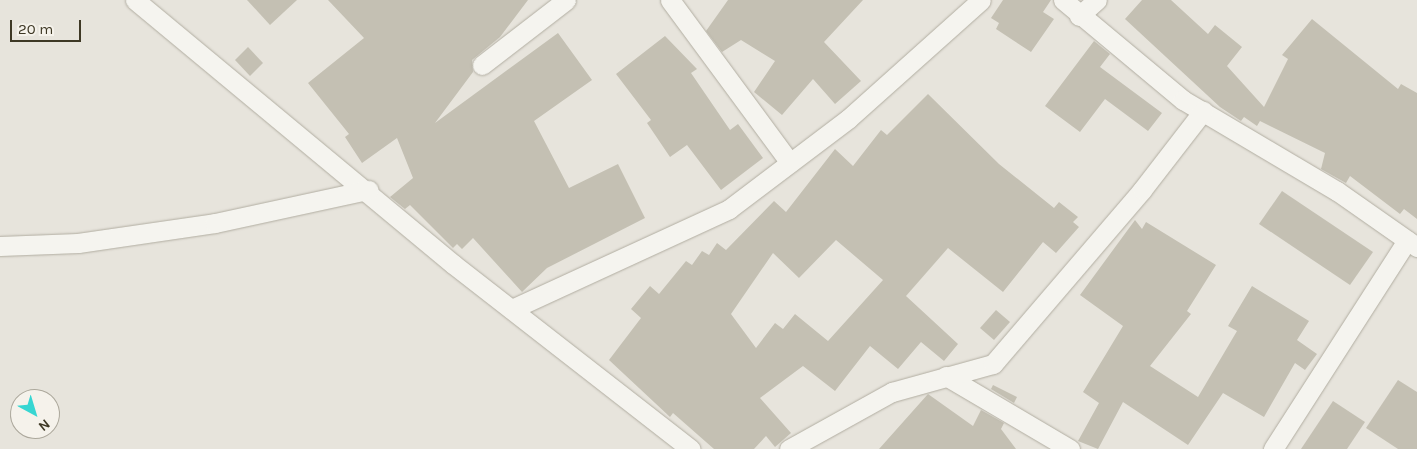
<!DOCTYPE html>
<html>
<head>
<meta charset="utf-8">
<style>
  body { margin:0 }
  #map { position:relative; width:1417px; height:449px; overflow:hidden; background:#e7e4dc; font-family:Karla,sans-serif }
  div>[style] { position:absolute }
  [style*='--x'] { left:calc(var(--x)*1px); top:calc(var(--y)*1px); width:calc(var(--w)*1px); rotate:calc(var(--a)*1deg) }
  .building>* { inset:0; background:#c4c0b3 }
  .roads { filter:drop-shadow(0 0 1px #b1ada1) drop-shadow(0 0 1px #b1ada1) }
  .street>* { height:19px; margin:-9.5px; padding:0 9.5px; transform-origin:9.5px; border-radius:9.5px; background:#f5f4ef }
  span { translate:-50% -50%; white-space:nowrap; text-align:center; line-height:1.15; -webkit-text-stroke:5px #f5f2eb; paint-order:stroke }
  .north { position:absolute; left:10px; top:389px; width:50px; height:50px; box-sizing:border-box; background:#f5f2eb; border:1px solid #aca89c; border-radius:50%; rotate:141deg; font-size:14px; font-weight:700; line-height:20px; text-align:center; color:#3e3825 }
  .north::after { content:''; display:block; margin:auto; width:18px; height:22px; background:#37d6d2; clip-path:polygon(50% 0,100% 100%,50% 72%,0 100%) }
  .scale { position:absolute; left:10px; top:20px; width:71px; height:22px; box-sizing:border-box; border:2px solid #3e3825; border-top:0; padding-left:6px; font-size:15px; line-height:18px; white-space:nowrap; color:#3e3825; -webkit-text-stroke:4px #f5f2eb; paint-order:stroke }
</style>
</head>
<body>
<div id="map">
  <div class="building">
    <i style="clip-path:polygon(247px 0,297px 0,270px 25px)"></i>
    <i style="clip-path:polygon(328px 0,528px 0,500px 37px,472px 60px,473px 72px,435px 123px,558px 33px,592px 80px,534px 121px,569px 188px,618px 164px,645px 218px,547px 268px,522px 292px,473px 238px,462px 249px,457px 244px,453px 248px,410px 205px,405px 209px,390px 197px,413px 178px,397px 138px,362px 163px,345px 137px,349px 134px,308px 83px,364px 38px)"></i>
    <i style="clip-path:polygon(728px 0,863px 0,824px 42px,861px 81px,835px 104px,813px 79px,782px 115px,754px 92px,775px 61px,741px 40px,722px 52px,706px 31px)"></i>
    <i style="clip-path:polygon(1003px 0,1051px 0,1043px 12px,1054px 19px,1031px 52px,996px 29px,999px 23px,991px 18px)"></i>
    <i style="clip-path:polygon(1142px 0,1171px 0,1208px 34px,1215px 25px,1242px 47px,1227px 66px,1264px 107px,1288px 59px,1282px 55px,1312px 19px,1398px 89px,1401px 84px,1417px 93px,1417px 219px,1404px 209px,1400px 214px,1350px 176px,1346px 183px,1321px 169px,1325px 153px,1260px 121px,1257px 126px,1244px 117px,1241px 121px,1220px 107px,1125px 19px)"></i>
    <i style="clip-path:polygon(665px 36px,697px 69px,691px 73px,730px 130px,738px 124px,763px 158px,721px 190px,687px 145px,670px 157px,647px 123px,651px 120px,616px 74px)"></i>
    <i style="clip-path:polygon(1094px 41px,1110px 54px,1100px 67px,1162px 113px,1148px 131px,1105px 99px,1080px 132px,1045px 106px)"></i>
    <i style="clip-path:polygon(248px 47px,263px 63px,250px 76px,235px 60px)"></i>
    <i style="clip-path:polygon(evenodd,928px 94px,999px 164px,1054px 208px,1059px 202px,1078px 217px,1073px 222px,1079px 227px,1056px 253px,1043px 242px,1003px 292px,948px 248px,906px 296px,958px 344px,944px 361px,921px 342px,898px 369px,870px 346px,835px 391px,803px 366px,760px 398px,791px 433px,775px 447px,766px 436px,754px 449px,714px 449px,673px 413px,670px 417px,609px 360px,641px 318px,631px 309px,650px 286px,659px 294px,686px 261px,692px 265px,702px 251px,709px 255px,717px 243px,726px 250px,774px 201px,786px 212px,835px 149px,853px 166px,881px 130px,887px 135px,928px 94px,836px 240px,883px 280px,828px 341px,795px 314px,783px 329px,775px 323px,756px 348px,731px 314px,773px 253px,799px 278px,836px 240px)"></i>
    <i style="clip-path:polygon(1282px 191px,1373px 252px,1350px 285px,1259px 224px)"></i>
    <i style="clip-path:polygon(1135px 220px,1142px 229px,1146px 222px,1216px 265px,1187px 311px,1191px 314px,1150px 366px,1198px 397px,1237px 331px,1228px 326px,1252px 286px,1309px 321px,1297px 340px,1317px 354px,1305px 370px,1295px 363px,1264px 417px,1223px 393px,1188px 445px,1123px 402px,1098px 449px,1078px 441px,1099px 403px,1083px 392px,1123px 326px,1080px 295px)"></i>
    <i style="clip-path:polygon(996px 310px,1010px 322px,994px 340px,980px 328px)"></i>
    <i style="clip-path:polygon(1398px 380px,1417px 392px,1417px 449px,1398px 449px,1366px 428px)"></i>
    <i style="clip-path:polygon(993px 385px,1017px 397px,1014px 403px,991px 389px)"></i>
    <i style="clip-path:polygon(928px 394px,973px 426px,981px 410px,1004px 423px,1001px 429px,1016px 449px,879px 449px)"></i>
    <i style="clip-path:polygon(1333px 401px,1365px 422px,1347px 449px,1301px 449px)"></i>
  </div>
  <div class="roads">
    <div class="street">
      <i style="--x:135;--y:0;--w:413;--a:39.7"></i>
      <i style="--x:453;--y:264;--w:301;--a:37.9"></i>
      <i style="--x:670;--y:0;--w:202;--a:53.6"></i>
      <i style="--x:1063;--y:0;--w:156;--a:39.8"></i>
      <i style="--x:1183;--y:100;--w:179;--a:30.6"></i>
      <i style="--x:1337;--y:191;--w:98;--a:35"></i>
      <i style="--x:1079;--y:16;--w:24;--a:-42"></i>
      <i style="--x:482;--y:65;--w:106;--a:-37.7"></i>
      <i style="--x:0;--y:246;--w:78;--a:-2.2"></i>
      <i style="--x:78;--y:243;--w:138;--a:-8.3"></i>
      <i style="--x:215;--y:223;--w:157;--a:-12.2"></i>
      <i style="--x:512;--y:309;--w:239;--a:-24.7"></i>
      <i style="--x:729;--y:209;--w:149;--a:-37.1"></i>
      <i style="--x:848;--y:119;--w:178;--a:-41.8"></i>
      <i style="--x:946;--y:376;--w:144;--a:30.5"></i>
      <i style="--x:789;--y:449;--w:118;--a:-29"></i>
      <i style="--x:892;--y:392;--w:105;--a:-15.5"></i>
      <i style="--x:993;--y:364;--w:229;--a:-49.4"></i>
      <i style="--x:1142;--y:190;--w:100;--a:-52.3"></i>
      <i style="--x:1273;--y:449;--w:248;--a:-57.3"></i>
    </div>
  </div>
  <div class="north">N</div>
  <div class="scale">20 m</div>
</div>
</body>
</html>
